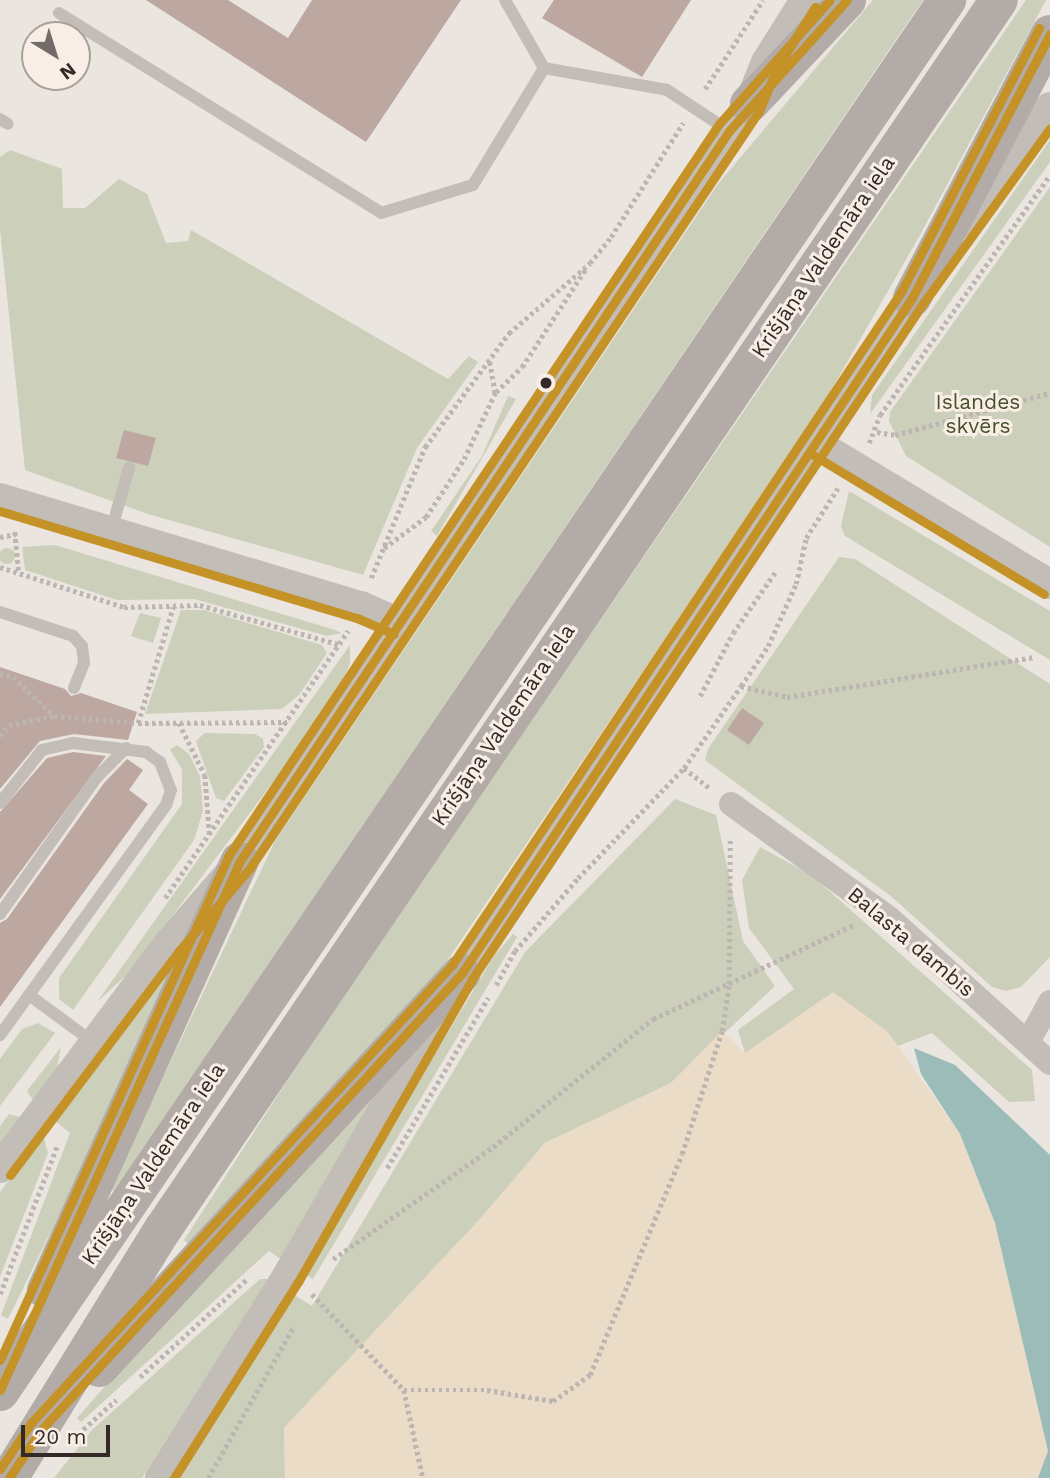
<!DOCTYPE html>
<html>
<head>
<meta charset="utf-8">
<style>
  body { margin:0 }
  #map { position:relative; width:1050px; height:1478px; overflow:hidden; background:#ebe5df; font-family:"Work Sans",sans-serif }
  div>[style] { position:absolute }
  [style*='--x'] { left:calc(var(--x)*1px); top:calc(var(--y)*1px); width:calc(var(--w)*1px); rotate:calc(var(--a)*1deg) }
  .green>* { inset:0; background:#cccfba }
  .round { border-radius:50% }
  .sand>* { inset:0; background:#eadcc6 }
  .water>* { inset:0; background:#9cbcba }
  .building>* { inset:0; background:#bda8a1 }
  .path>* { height:4.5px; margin-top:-2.25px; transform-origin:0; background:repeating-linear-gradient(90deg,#bcb5b1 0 3.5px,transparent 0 7px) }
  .service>* { height:12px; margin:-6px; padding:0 6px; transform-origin:6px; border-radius:6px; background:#c3bdb8 }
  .minor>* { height:24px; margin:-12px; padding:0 12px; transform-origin:12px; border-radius:12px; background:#c3bdb8 }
  .tertiary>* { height:30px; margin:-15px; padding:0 15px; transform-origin:15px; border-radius:15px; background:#c3bdb8 }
  .primary>* { height:38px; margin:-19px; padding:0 19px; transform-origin:19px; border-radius:19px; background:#b2aba7 }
  .bus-1>* { height:9px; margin:-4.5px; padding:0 4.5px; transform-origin:4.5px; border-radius:4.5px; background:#c49227 }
  .bus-2>* { height:9px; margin:-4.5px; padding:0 4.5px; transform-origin:4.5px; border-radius:4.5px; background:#c49227 }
  .bus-3>* { height:9px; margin:-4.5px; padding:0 4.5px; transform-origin:4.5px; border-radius:4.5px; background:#c49227 }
  .dots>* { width:19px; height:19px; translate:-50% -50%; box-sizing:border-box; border:4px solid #f8eee5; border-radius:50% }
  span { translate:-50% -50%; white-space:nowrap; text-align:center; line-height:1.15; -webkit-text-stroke:6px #f8eee5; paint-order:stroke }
  .street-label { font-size:21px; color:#332a27 }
  .park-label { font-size:21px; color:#45502c }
  .north { position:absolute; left:21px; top:21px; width:70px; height:70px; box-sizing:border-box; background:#f8eee5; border:2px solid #a9a099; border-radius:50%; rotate:142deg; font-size:19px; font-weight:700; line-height:28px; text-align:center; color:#332a27 }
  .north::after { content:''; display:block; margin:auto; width:24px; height:32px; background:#736b67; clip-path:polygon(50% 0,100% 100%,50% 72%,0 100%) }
  .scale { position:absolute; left:21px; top:1425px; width:89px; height:32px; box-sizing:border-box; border:4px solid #332a27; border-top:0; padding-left:9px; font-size:21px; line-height:24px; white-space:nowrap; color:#332a27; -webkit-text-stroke:5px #f8eee5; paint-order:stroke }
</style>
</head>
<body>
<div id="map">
  <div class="green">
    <i style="clip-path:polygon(873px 0,923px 0,114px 1191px,110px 1189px,275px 841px,718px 184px)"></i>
    <i style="clip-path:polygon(1026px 0,1046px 0,920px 235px,818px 413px,434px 980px,189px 1245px,184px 1240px,341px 998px)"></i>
    <i style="clip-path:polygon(1050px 140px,1050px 162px,870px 414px,872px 395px)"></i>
    <i style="clip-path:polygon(10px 150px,62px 169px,63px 208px,85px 208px,119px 179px,147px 194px,166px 243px,188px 241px,191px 230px,448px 379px,469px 356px,478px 362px,417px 448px,363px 575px,148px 514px,25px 470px,0 229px,0 157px)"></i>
    <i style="clip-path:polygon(1050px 187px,1050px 547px,906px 456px,889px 421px,890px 412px)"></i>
    <i style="clip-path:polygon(508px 396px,516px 399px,437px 536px,431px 531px,482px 456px)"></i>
    <i style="clip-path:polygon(849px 491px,1050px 611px,1050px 660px,845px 536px,841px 526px)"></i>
    <i style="clip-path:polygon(55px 545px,335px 630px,342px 633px,327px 636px,194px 599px,117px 600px,25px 570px,22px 547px)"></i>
    <i class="round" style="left:-1px;top:548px;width:16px;height:16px"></i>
    <i style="clip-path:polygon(839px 557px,855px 559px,1050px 684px,1050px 957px,1021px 987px,1006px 991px,992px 987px,892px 897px,705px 760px,708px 749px)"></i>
    <i style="clip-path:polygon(181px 610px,204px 610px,322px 645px,327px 653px,299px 695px,282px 709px,145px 714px)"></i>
    <i style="clip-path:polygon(140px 613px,161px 618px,153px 643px,131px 636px)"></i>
    <i style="clip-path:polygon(350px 645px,350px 664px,345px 675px,283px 769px,130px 972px,97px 1002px)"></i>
    <i style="clip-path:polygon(205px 733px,255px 734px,263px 739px,264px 747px,224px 801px,216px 798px,199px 750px,196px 741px)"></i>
    <i style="clip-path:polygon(177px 745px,189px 754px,200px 776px,203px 811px,194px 840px,73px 1010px,59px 999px,59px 978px,182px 804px,182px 769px,170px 750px)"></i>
    <i style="clip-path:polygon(675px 799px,716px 815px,743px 941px,775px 986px,671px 1083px,545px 1143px,480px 1219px,284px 1428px,285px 1478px,179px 1478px,291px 1293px,312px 1306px,525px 952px)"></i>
    <i style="clip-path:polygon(760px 847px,811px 875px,1032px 1070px,1035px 1101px,1009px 1102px,932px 1033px,898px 1046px,886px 1031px,745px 1053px,738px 1030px,794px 989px,749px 928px,742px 880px)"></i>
    <i style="clip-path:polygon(513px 934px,517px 937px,313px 1279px,303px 1273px,494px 956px)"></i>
    <i style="clip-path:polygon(181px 951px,83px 1166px,8px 1319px,1px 1315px,70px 1133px,54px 1120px)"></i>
    <i style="clip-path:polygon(38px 1023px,55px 1033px,0 1106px,0 1059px,22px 1029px)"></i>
    <i style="clip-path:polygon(61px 1047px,57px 1068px,33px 1100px,27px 1091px)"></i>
    <i style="clip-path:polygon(375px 1096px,281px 1259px,269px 1251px,81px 1422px,77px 1418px,153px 1332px)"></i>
    <i style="clip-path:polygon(9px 1114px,20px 1117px,0 1144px,0 1126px)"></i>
    <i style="clip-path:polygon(43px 1135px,48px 1153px,0 1277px,0 1192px)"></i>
    <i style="clip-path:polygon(260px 1279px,268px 1279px,142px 1478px,54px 1478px,92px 1430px)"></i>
  </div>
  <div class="sand">
    <i style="clip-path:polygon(833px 992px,887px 1031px,960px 1134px,995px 1224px,1049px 1452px,1038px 1478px,285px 1478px,284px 1428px,480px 1219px,545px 1143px,671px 1083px,722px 1031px,745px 1053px)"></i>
  </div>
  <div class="water">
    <i style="clip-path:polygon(914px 1048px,955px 1065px,1050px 1155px,1050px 1478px,1038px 1478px,1048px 1451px,995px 1223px,960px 1134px,921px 1074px)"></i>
  </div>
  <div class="building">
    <i style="clip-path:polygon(146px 0,228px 0,288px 38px,312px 0,461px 0,366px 142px)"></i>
    <i style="clip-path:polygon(554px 0,691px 0,642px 77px,542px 18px)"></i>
    <i style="clip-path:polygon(124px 430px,156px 438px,148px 466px,116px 458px)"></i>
    <i style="clip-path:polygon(0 667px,65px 689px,71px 696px,81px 693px,137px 712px,128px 740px,74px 734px,40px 741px,0 789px)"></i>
    <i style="clip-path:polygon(742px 708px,764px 723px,749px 745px,727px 730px)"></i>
    <i style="clip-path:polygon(73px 752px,106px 756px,0 899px,0 812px,47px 758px)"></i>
    <i style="clip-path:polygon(127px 759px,143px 770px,129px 790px,148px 804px,0 1007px,0 923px,7px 919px,104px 783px)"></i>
  </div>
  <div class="path">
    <i style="--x:705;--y:89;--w:106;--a:-56.9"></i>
    <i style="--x:496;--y:392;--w:36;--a:-44"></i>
    <i style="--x:522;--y:367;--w:116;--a:-57"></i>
    <i style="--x:877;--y:432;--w:18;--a:9"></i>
    <i style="--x:895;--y:435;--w:161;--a:-15.2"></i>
    <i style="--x:869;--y:443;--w:30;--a:-69"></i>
    <i style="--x:880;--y:415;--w:294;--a:-54.7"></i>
    <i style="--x:15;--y:532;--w:41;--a:84.4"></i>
    <i style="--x:0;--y:537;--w:16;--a:-11"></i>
    <i style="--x:384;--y:548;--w:52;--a:-36.4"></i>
    <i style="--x:426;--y:517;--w:69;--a:-56.8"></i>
    <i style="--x:464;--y:459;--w:73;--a:-64.8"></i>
    <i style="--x:495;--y:393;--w:35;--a:-100"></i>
    <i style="--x:0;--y:567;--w:130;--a:17.9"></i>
    <i style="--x:124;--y:607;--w:76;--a:-1.5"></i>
    <i style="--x:200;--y:605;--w:147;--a:15.8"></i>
    <i style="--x:371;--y:578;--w:142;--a:-67.6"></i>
    <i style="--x:425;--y:447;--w:142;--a:-53.6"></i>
    <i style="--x:509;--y:333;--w:107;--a:-40.8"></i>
    <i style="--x:590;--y:263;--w:33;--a:-51"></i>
    <i style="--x:611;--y:237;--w:135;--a:-57.7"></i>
    <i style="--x:0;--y:673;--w:14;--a:17"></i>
    <i style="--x:13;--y:677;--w:55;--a:43.5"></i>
    <i style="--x:741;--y:686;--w:47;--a:13.4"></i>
    <i style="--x:787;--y:697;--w:249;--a:-9.2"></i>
    <i style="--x:700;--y:696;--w:71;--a:-62.4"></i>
    <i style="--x:733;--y:633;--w:75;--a:-55.3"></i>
    <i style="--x:138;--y:723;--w:121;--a:-73.2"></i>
    <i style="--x:179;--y:723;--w:58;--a:63.4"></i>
    <i style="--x:205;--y:775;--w:63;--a:85.5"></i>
    <i style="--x:0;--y:736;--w:14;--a:-51"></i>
    <i style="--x:9;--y:725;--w:46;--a:-11.3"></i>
    <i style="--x:54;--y:716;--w:84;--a:4.8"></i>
    <i style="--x:138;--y:723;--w:149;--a:-0.4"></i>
    <i style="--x:684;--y:768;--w:34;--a:38"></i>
    <i style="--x:165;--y:898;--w:324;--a:-55.6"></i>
    <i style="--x:496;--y:985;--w:39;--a:-61"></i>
    <i style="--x:515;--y:951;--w:96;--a:-49.2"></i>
    <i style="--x:578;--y:878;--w:153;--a:-46.1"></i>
    <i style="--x:684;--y:768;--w:100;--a:-55.2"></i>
    <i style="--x:741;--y:686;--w:48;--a:-56"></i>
    <i style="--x:768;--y:646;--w:68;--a:-65.7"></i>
    <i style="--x:796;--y:584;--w:47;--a:-77.7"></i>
    <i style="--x:806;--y:538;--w:59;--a:-57.4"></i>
    <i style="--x:387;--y:1168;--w:198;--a:-59.3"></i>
    <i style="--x:333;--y:1259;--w:195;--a:-35"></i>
    <i style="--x:493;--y:1147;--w:205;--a:-38.7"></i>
    <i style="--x:653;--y:1019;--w:222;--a:-25.1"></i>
    <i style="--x:0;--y:1294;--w:161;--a:-68.9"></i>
    <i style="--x:312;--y:1294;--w:133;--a:46.2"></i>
    <i style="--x:404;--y:1390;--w:90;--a:77.8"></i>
    <i style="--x:140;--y:1377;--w:145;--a:-42.5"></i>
    <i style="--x:404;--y:1390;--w:83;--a:0"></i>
    <i style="--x:487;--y:1390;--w:67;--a:9.5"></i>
    <i style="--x:553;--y:1401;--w:45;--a:-35.1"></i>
    <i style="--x:590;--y:1375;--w:239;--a:-67.4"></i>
    <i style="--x:682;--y:1154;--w:129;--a:-72"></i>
    <i style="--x:722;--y:1031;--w:48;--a:-81.5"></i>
    <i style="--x:729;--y:984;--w:147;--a:-89.6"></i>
    <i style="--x:78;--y:1434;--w:51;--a:-41.8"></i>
    <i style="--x:208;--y:1478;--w:175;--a:-60.5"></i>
  </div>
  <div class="service">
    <i style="--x:505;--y:0;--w:78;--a:60.2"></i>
    <i style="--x:544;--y:68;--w:125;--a:10.1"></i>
    <i style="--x:667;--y:90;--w:74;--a:33.5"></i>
    <i style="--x:59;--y:13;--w:379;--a:31.8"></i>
    <i style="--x:381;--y:213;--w:96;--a:-16.9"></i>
    <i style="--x:473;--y:185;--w:137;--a:-58.7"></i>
    <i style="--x:0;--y:119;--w:9;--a:32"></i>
    <i style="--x:111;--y:531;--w:66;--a:-74.1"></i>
    <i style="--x:0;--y:612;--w:77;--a:18.2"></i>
    <i style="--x:73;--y:636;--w:13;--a:48"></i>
    <i style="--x:82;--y:646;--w:17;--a:83"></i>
    <i style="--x:84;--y:663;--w:27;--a:112"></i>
    <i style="--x:0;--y:803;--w:68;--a:-51.6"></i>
    <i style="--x:42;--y:750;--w:32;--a:-13"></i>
    <i style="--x:73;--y:743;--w:74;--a:7"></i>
    <i style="--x:146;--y:752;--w:17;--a:36"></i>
    <i style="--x:160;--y:762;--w:30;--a:69"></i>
    <i style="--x:171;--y:790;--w:16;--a:108"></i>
    <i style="--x:166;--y:805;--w:284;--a:125.8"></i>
    <i style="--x:0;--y:914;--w:168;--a:-54.7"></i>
    <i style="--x:97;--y:777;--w:41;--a:-45"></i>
    <i style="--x:29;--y:995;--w:79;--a:36.3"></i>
  </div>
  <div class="minor">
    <i style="--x:731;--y:804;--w:195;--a:35.8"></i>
    <i style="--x:889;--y:918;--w:217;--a:42"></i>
    <i style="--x:1028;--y:1042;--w:46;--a:-61.2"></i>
  </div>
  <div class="tertiary">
    <i style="--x:966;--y:223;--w:143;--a:-54.1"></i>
    <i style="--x:816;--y:443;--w:273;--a:31.1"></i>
    <i style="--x:0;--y:498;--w:377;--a:16.7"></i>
    <i style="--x:361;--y:606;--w:42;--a:24.1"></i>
    <i style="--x:0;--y:1168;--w:281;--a:-53.1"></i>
    <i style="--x:169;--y:943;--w:108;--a:-49.1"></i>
    <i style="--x:240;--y:861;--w:912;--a:-56.08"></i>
    <i style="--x:749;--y:104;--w:45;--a:-68"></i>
    <i style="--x:766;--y:62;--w:73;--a:-57.8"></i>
    <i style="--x:160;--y:1478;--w:239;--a:-57.8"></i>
    <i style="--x:287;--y:1276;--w:350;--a:-60"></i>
    <i style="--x:462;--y:973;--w:833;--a:-56.21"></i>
  </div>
  <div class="primary">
    <i style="--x:749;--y:104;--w:143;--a:-46.7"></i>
    <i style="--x:912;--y:298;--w:298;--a:-62.4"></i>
    <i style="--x:46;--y:1290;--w:471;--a:-65.7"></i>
    <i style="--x:99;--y:1368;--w:536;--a:-47.42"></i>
    <i style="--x:0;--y:1392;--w:1684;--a:-55.77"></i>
    <i style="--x:9;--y:1478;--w:293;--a:-58.3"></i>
    <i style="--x:163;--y:1229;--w:1486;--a:-55.78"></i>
  </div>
  <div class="bus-1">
    <i style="--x:0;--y:1390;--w:581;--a:-65.6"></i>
    <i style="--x:240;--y:861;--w:879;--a:-56.18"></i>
    <i style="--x:729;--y:131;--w:176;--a:-48"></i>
    <i style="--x:9;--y:1478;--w:56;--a:-56.6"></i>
    <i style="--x:40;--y:1431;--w:623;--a:-47.34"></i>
    <i style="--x:462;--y:973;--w:811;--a:-56.31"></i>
    <i style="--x:912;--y:298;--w:298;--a:-62.4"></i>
  </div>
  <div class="bus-2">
    <i style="--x:810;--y:453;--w:273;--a:31.1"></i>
    <i style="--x:0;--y:511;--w:373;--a:16.7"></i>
    <i style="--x:357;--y:618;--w:40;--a:23.4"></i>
    <i style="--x:10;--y:1175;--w:281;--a:-53"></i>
    <i style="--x:179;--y:951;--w:109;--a:-49.5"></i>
    <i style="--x:250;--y:868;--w:912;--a:-56.08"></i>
    <i style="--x:759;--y:111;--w:47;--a:-67.3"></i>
    <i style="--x:777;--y:68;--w:72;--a:-58.1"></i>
    <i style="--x:174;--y:1478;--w:232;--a:-57.7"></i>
    <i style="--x:298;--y:1282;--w:349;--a:-60.1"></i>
    <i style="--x:472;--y:979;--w:810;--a:-56.27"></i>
    <i style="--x:922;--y:305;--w:218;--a:-54.1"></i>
  </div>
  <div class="bus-3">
    <i style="--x:0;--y:1360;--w:554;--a:-65.61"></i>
    <i style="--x:229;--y:855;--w:880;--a:-56.17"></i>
    <i style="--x:719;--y:124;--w:166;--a:-48.2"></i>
    <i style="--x:0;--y:1469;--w:55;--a:-56"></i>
    <i style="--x:31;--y:1423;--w:622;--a:-47.41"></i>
    <i style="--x:452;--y:965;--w:809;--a:-56.29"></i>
    <i style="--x:901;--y:292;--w:298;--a:-62.4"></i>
  </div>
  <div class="dots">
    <i style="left:546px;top:383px;background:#332a27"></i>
  </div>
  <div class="street-label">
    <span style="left:823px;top:257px;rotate:-56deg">Krišjāņa Valdemāra iela</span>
    <span style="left:503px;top:725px;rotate:-56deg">Krišjāņa Valdemāra iela</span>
    <span style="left:911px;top:942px;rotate:40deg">Balasta dambis</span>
    <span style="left:153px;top:1164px;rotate:-56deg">Krišjāņa Valdemāra iela</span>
  </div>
  <div class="park-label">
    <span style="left:978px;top:414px">Islandes<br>skvērs</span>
  </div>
  <div class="north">N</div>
  <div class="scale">20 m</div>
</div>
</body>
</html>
